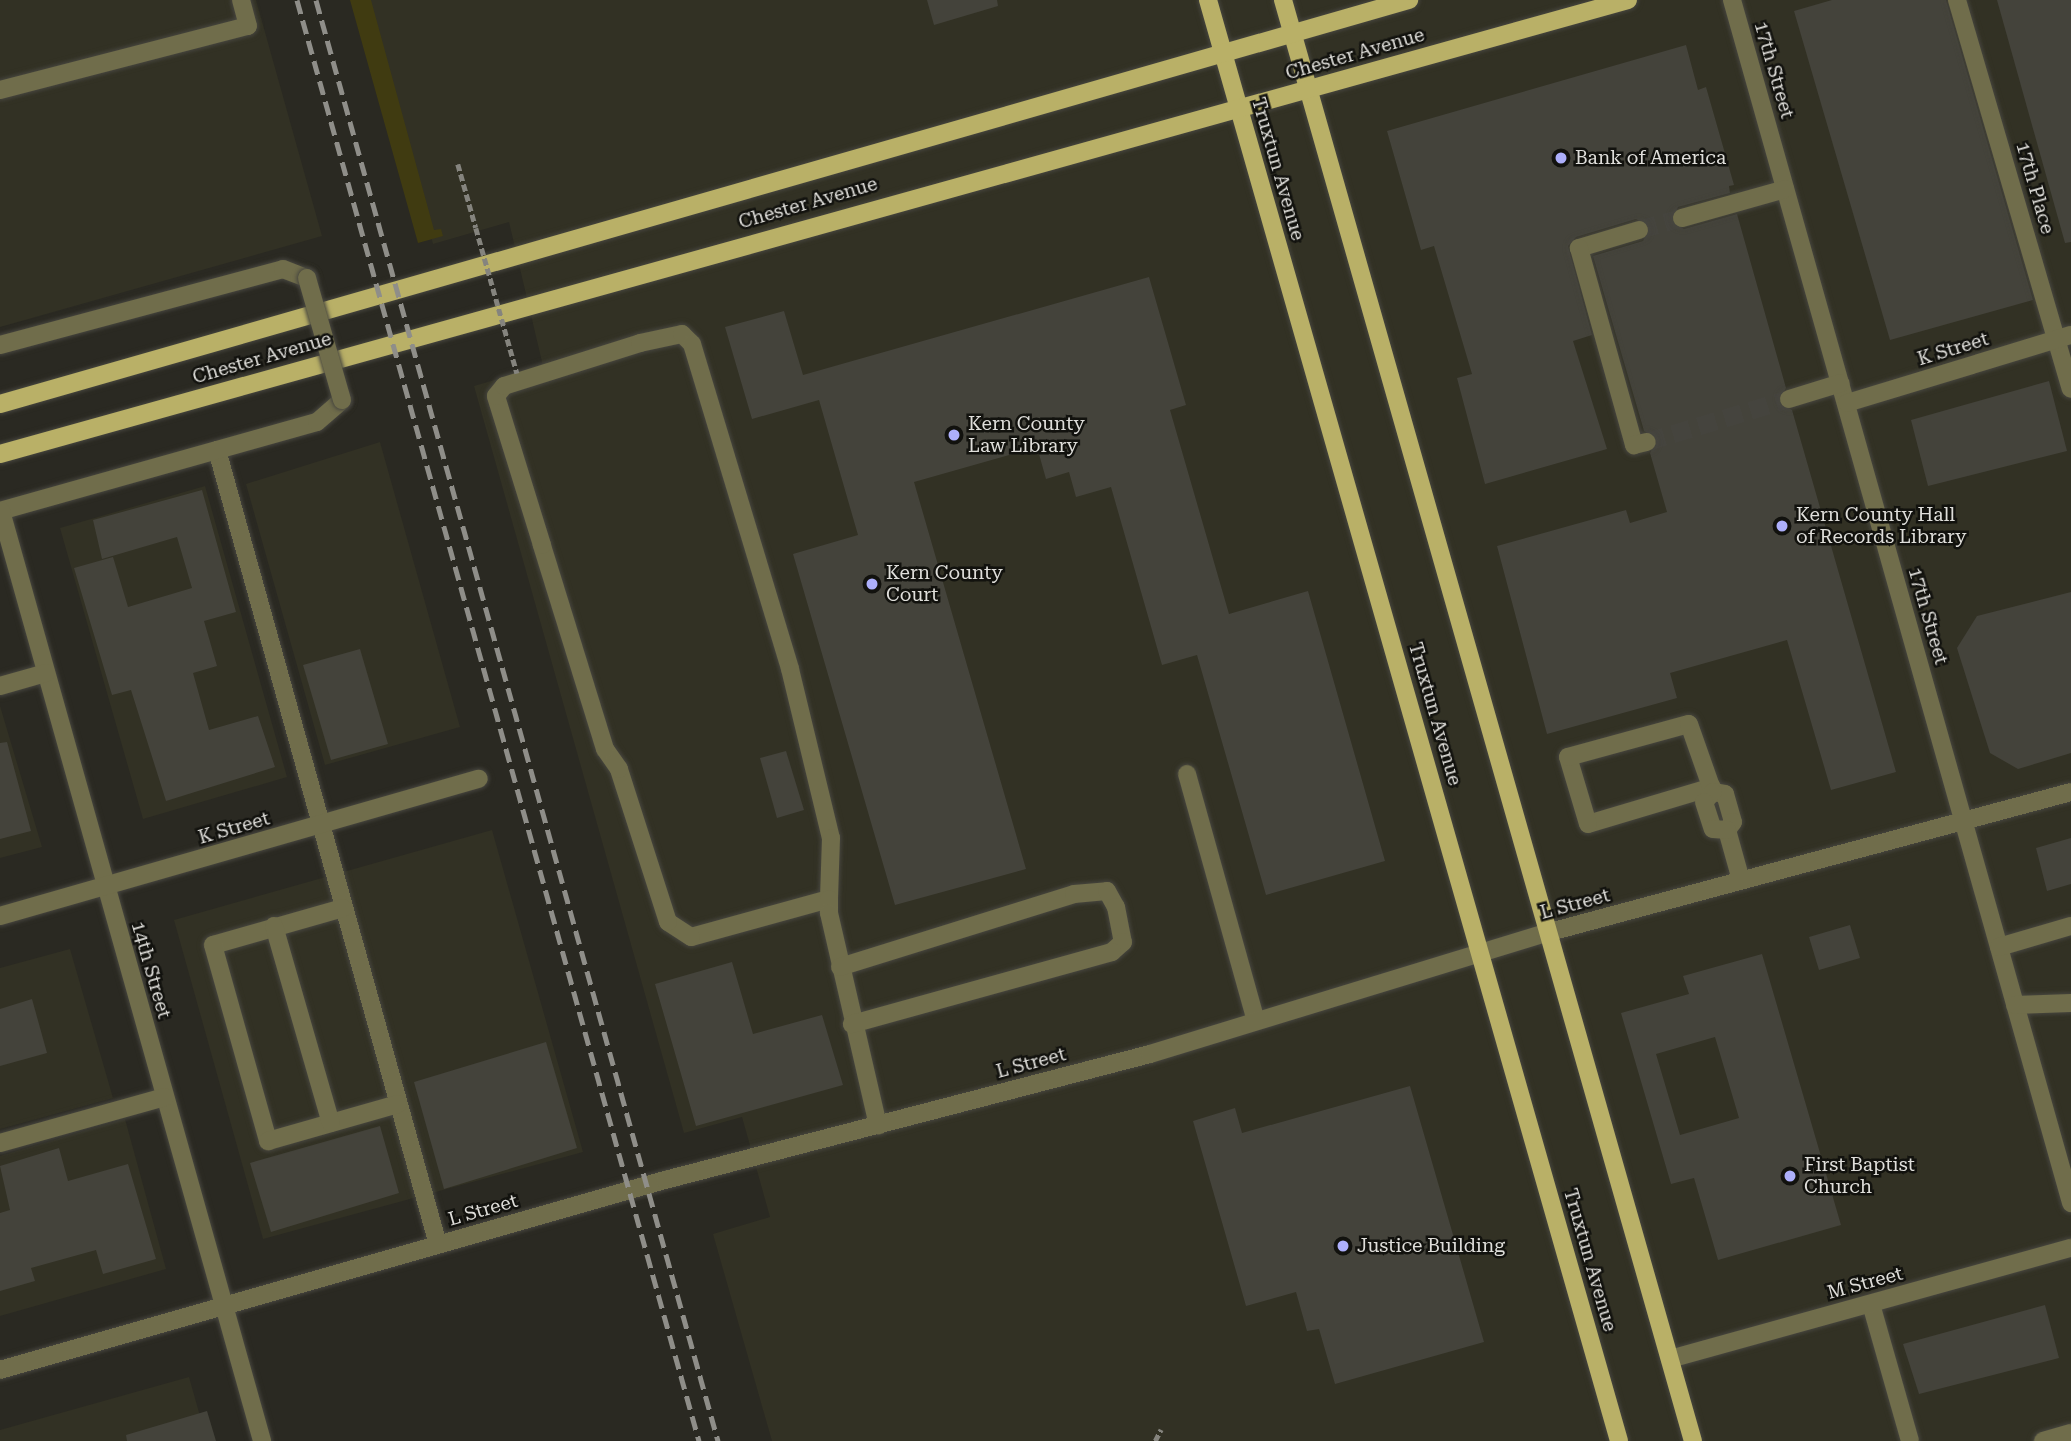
<!DOCTYPE html>
<html>
<head>
<meta charset="utf-8">
<style>
  body { margin:0 }
  #map { position:relative; width:2071px; height:1441px; overflow:hidden; background:#2a2922; font-family:"Roboto Serif",serif }
  div>[style] { position:absolute }
  [style*='--x'] { left:calc(var(--x)*1px); top:calc(var(--y)*1px); width:calc(var(--w)*1px); rotate:calc(var(--a)*1deg) }
  .built>* { inset:0; background:#323124 }
  .green>* { inset:0; background:#403b11 }
  .building>* { inset:0; background:#44433b }
  .minor-tunnel>* { height:18px; margin-top:-9px; transform-origin:0; background:repeating-linear-gradient(90deg,#45443e 0 18px,transparent 0 27px) }
  .path>* { height:4.5px; margin-top:-2.25px; transform-origin:0; background:repeating-linear-gradient(90deg,#85847e 0 7px,transparent 0 10.5px) }
  .roads { filter:drop-shadow(0 0 2px #47463f) drop-shadow(0 0 2px #47463f) }
  .minor>* { height:18px; margin:-9px; padding:0 9px; transform-origin:9px; border-radius:9px; background:#706d4b }
  .major>* { height:18px; margin:-9px; padding:0 9px; transform-origin:9px; border-radius:9px; background:#b9b067 }
  .rail>* { height:5px; margin-top:-2.5px; transform-origin:0; background:repeating-linear-gradient(90deg,#8f8e89 0 14px,transparent 0 21px) }
  .path-bridge>* { height:4.5px; margin-top:-2.25px; transform-origin:0; background:repeating-linear-gradient(90deg,#85847e 0 7px,transparent 0 10.5px) }
  .bridges { filter:drop-shadow(0 0 2px #47463f) drop-shadow(0 0 2px #47463f) }
  .minor-bridge>* { height:18px; margin:-9px; padding:0 9px; transform-origin:9px; border-radius:9px; background:#706d4b }
  .dots>* { width:19px; height:19px; translate:-50% -50%; box-sizing:border-box; border:4px solid #12120e; border-radius:50% }
  span { translate:-50% -50%; white-space:nowrap; text-align:center; line-height:1.15; -webkit-text-stroke:5px #12120e; paint-order:stroke }
  .street-label { font-size:19px; color:#dfdeda }
  .poi-label { font-size:19px; color:#dfdeda }
  .left { translate:0 -50%; text-align:left }
</style>
</head>
<body>
<div id="map">
  <div class="built">
    <i style="clip-path:polygon(0 0,256px 0,322px 236px,0 327px)"></i>
    <i style="clip-path:polygon(365px 0,2071px 0,2071px 1441px,772px 1441px,713px 1234px,770px 1217px,742px 1117px,684px 1133px,474px 386px,543px 366px,509px 222px,433px 244px)"></i>
    <i style="clip-path:polygon(380px 442px,460px 727px,325px 765px,246px 484px)"></i>
    <i style="clip-path:polygon(205px 486px,287px 777px,143px 819px,60px 528px)"></i>
    <i style="clip-path:polygon(0 706px,42px 847px,0 858px)"></i>
    <i style="clip-path:polygon(492px 830px,583px 1152px,263px 1239px,174px 920px)"></i>
    <i style="clip-path:polygon(70px 949px,113px 1098px,0 1129px,0 968px)"></i>
    <i style="clip-path:polygon(125px 1119px,166px 1269px,0 1316px,0 1156px)"></i>
    <i style="clip-path:polygon(189px 1377px,207px 1441px,0 1441px,0 1430px)"></i>
  </div>
  <div class="green">
    <i style="clip-path:polygon(350px 0,371px 0,434px 230px,441px 229px,443px 236px,418px 243px)"></i>
  </div>
  <div class="building">
    <i style="clip-path:polygon(927px 0,997px 0,998px 6px,934px 25px)"></i>
    <i style="clip-path:polygon(1832px 0,1946px 0,2033px 300px,1890px 340px,1794px 11px)"></i>
    <i style="clip-path:polygon(1997px 0,2071px 0,2071px 242px,2065px 243px)"></i>
    <i style="clip-path:polygon(1686px 45px,1698px 90px,1706px 87px,1734px 185px,1729px 186px,1730px 193px,1678px 207px,1671px 222px,1684px 229px,1737px 214px,1786px 388px,1778px 402px,1792px 410px,1896px 772px,1831px 790px,1787px 640px,1670px 673px,1677px 698px,1547px 734px,1497px 546px,1626px 510px,1630px 523px,1667px 512px,1650px 453px,1658px 439px,1644px 431px,1593px 256px,1643px 241px,1650px 227px,1636px 219px,1576px 237px,1568px 246px,1592px 335px,1573px 341px,1607px 449px,1485px 484px,1457px 378px,1472px 374px,1434px 246px,1421px 250px,1387px 131px)"></i>
    <i style="clip-path:polygon(1149px 277px,1186px 405px,1170px 410px,1229px 614px,1308px 591px,1385px 861px,1266px 895px,1197px 655px,1162px 665px,1111px 487px,1076px 497px,1069px 472px,1046px 479px,1037px 447px,914px 482px,1026px 869px,895px 905px,793px 554px,858px 535px,819px 400px,752px 419px,725px 327px,784px 311px,803px 375px)"></i>
    <i style="clip-path:polygon(2049px 381px,2067px 451px,1928px 486px,1911px 420px)"></i>
    <i style="clip-path:polygon(202px 490px,236px 612px,204px 621px,217px 666px,193px 673px,209px 730px,258px 716px,275px 767px,166px 801px,131px 690px,112px 695px,74px 568px,113px 557px,128px 607px,192px 588px,177px 537px,102px 559px,93px 520px)"></i>
    <i style="clip-path:polygon(2071px 592px,2071px 753px,2018px 769px,1990px 753px,1957px 648px,1977px 616px)"></i>
    <i style="clip-path:polygon(360px 649px,388px 744px,331px 760px,303px 665px)"></i>
    <i style="clip-path:polygon(7px 742px,31px 831px,0 839px,0 743px)"></i>
    <i style="clip-path:polygon(786px 751px,804px 810px,777px 818px,760px 758px)"></i>
    <i style="clip-path:polygon(2071px 838px,2071px 884px,2047px 891px,2036px 848px)"></i>
    <i style="clip-path:polygon(1850px 925px,1860px 958px,1819px 970px,1809px 937px)"></i>
    <i style="clip-path:polygon(evenodd,1762px 954px,1841px 1225px,1718px 1260px,1694px 1178px,1671px 1184px,1621px 1013px,1689px 994px,1683px 976px,1762px 954px,1715px 1037px,1739px 1118px,1680px 1135px,1656px 1054px,1715px 1037px)"></i>
    <i style="clip-path:polygon(732px 962px,753px 1034px,822px 1015px,843px 1085px,696px 1126px,655px 984px)"></i>
    <i style="clip-path:polygon(32px 999px,47px 1053px,0 1066px,0 1009px)"></i>
    <i style="clip-path:polygon(546px 1042px,577px 1148px,444px 1189px,414px 1082px)"></i>
    <i style="clip-path:polygon(1410px 1086px,1484px 1342px,1335px 1384px,1319px 1329px,1307px 1331px,1296px 1292px,1246px 1306px,1193px 1121px,1235px 1108px,1242px 1133px)"></i>
    <i style="clip-path:polygon(380px 1126px,399px 1193px,271px 1232px,250px 1163px)"></i>
    <i style="clip-path:polygon(59px 1148px,68px 1181px,128px 1164px,156px 1259px,103px 1274px,96px 1250px,31px 1268px,35px 1281px,0 1291px,0 1213px,10px 1210px,0 1166px)"></i>
    <i style="clip-path:polygon(2045px 1305px,2059px 1358px,1919px 1394px,1903px 1344px)"></i>
    <i style="clip-path:polygon(207px 1411px,216px 1441px,127px 1441px,126px 1435px)"></i>
  </div>
  <div class="minor-tunnel">
    <i style="--x:1639;--y:230;--w:45;--a:-15.6"></i>
    <i style="--x:1647;--y:442;--w:148;--a:-16.8"></i>
  </div>
  <div class="path">
    <i style="--x:458;--y:164;--w:66;--a:74.3"></i>
    <i style="--x:1155;--y:1441;--w:13;--a:-63"></i>
  </div>
  <div class="roads">
    <div class="minor">
      <i style="--x:1732;--y:0;--w:1250;--a:74.26"></i>
      <i style="--x:1957;--y:0;--w:405;--a:73.7"></i>
      <i style="--x:0;--y:90;--w:256;--a:-14.5"></i>
      <i style="--x:248;--y:26;--w:27;--a:-105"></i>
      <i style="--x:1682;--y:218;--w:107;--a:-15.7"></i>
      <i style="--x:1639;--y:230;--w:63;--a:163.3"></i>
      <i style="--x:1579;--y:248;--w:205;--a:74.4"></i>
      <i style="--x:1634;--y:445;--w:13;--a:-13"></i>
      <i style="--x:0;--y:345;--w:293;--a:-15"></i>
      <i style="--x:283;--y:269;--w:26;--a:21"></i>
      <i style="--x:1789;--y:399;--w:54;--a:-17.1"></i>
      <i style="--x:1847;--y:403;--w:234;--a:-16.9"></i>
      <i style="--x:217;--y:450;--w:825;--a:74.46"></i>
      <i style="--x:0;--y:511;--w:329;--a:-15.7"></i>
      <i style="--x:317;--y:422;--w:33;--a:-41"></i>
      <i style="--x:1;--y:511;--w:966;--a:74.32"></i>
      <i style="--x:0;--y:686;--w:48;--a:-15.8"></i>
      <i style="--x:1187;--y:774;--w:256;--a:74.4"></i>
      <i style="--x:1712;--y:787;--w:129;--a:163.4"></i>
      <i style="--x:1588;--y:824;--w:70;--a:-106.6"></i>
      <i style="--x:1568;--y:757;--w:125;--a:-15.3"></i>
      <i style="--x:1689;--y:724;--w:72;--a:70.6"></i>
      <i style="--x:1713;--y:792;--w:12;--a:9"></i>
      <i style="--x:1725;--y:794;--w:29;--a:74"></i>
      <i style="--x:1733;--y:822;--w:10;--a:127"></i>
      <i style="--x:1727;--y:830;--w:52;--a:74.4"></i>
      <i style="--x:1713;--y:792;--w:13;--a:132"></i>
      <i style="--x:1704;--y:802;--w:28;--a:72"></i>
      <i style="--x:1713;--y:829;--w:14;--a:4"></i>
      <i style="--x:829;--y:899;--w:143;--a:164.6"></i>
      <i style="--x:691;--y:937;--w:27;--a:-147"></i>
      <i style="--x:668;--y:922;--w:161;--a:-107.8"></i>
      <i style="--x:619;--y:769;--w:24;--a:-125"></i>
      <i style="--x:605;--y:749;--w:214;--a:-107.2"></i>
      <i style="--x:542;--y:545;--w:156;--a:-107.2"></i>
      <i style="--x:496;--y:396;--w:13;--a:-51"></i>
      <i style="--x:504;--y:386;--w:143;--a:-17.5"></i>
      <i style="--x:640;--y:343;--w:43;--a:-12.1"></i>
      <i style="--x:682;--y:334;--w:14;--a:45"></i>
      <i style="--x:692;--y:344;--w:339;--a:73.2"></i>
      <i style="--x:790;--y:669;--w:174;--a:76.4"></i>
      <i style="--x:831;--y:838;--w:61;--a:91.9"></i>
      <i style="--x:829;--y:899;--w:14;--a:90"></i>
      <i style="--x:829;--y:913;--w:218;--a:77"></i>
      <i style="--x:343;--y:908;--w:135;--a:164.1"></i>
      <i style="--x:213;--y:945;--w:204;--a:74.3"></i>
      <i style="--x:268;--y:1141;--w:135;--a:-15.9"></i>
      <i style="--x:0;--y:916;--w:498;--a:-16"></i>
      <i style="--x:274;--y:926;--w:205;--a:73.9"></i>
      <i style="--x:1999;--y:947;--w:75;--a:-16.3"></i>
      <i style="--x:840;--y:967;--w:245;--a:-17.3"></i>
      <i style="--x:1074;--y:894;--w:33;--a:-5"></i>
      <i style="--x:1107;--y:891;--w:18;--a:61"></i>
      <i style="--x:1116;--y:907;--w:36;--a:79"></i>
      <i style="--x:1123;--y:942;--w:15;--a:138"></i>
      <i style="--x:1112;--y:952;--w:270;--a:164.5"></i>
      <i style="--x:2015;--y:1005;--w:56;--a:-2"></i>
      <i style="--x:0;--y:1143;--w:171;--a:-15.6"></i>
      <i style="--x:1871;--y:1304;--w:142;--a:74.1"></i>
      <i style="--x:1670;--y:1359;--w:416;--a:-15.5"></i>
      <i style="--x:0;--y:1370;--w:692;--a:-15.95"></i>
      <i style="--x:665;--y:1180;--w:501;--a:-14.56"></i>
      <i style="--x:1150;--y:1054;--w:418;--a:-17"></i>
      <i style="--x:1550;--y:932;--w:539;--a:-15.04"></i>
      <i style="--x:2043;--y:1441;--w:29;--a:-16"></i>
    </div>
    <div class="major">
      <i style="--x:1208;--y:0;--w:1498;--a:74.08"></i>
      <i style="--x:1283;--y:0;--w:1498;--a:74.12"></i>
      <i style="--x:0;--y:404;--w:1466;--a:-16"></i>
      <i style="--x:0;--y:454;--w:1690;--a:-15.58"></i>
    </div>
  </div>
  <div class="rail">
    <i style="--x:297;--y:0;--w:1496;--a:74.41"></i>
    <i style="--x:316;--y:0;--w:1496;--a:74.41"></i>
  </div>
  <div class="path-bridge">
    <i style="--x:476;--y:228;--w:151;--a:74.2"></i>
  </div>
  <div class="bridges">
    <div class="minor-bridge">
      <i style="--x:307;--y:278;--w:127;--a:74"></i>
    </div>
  </div>
  <div class="dots">
    <i style="left:1561px;top:158px;background:#adaffb"></i>
    <i style="left:954px;top:435px;background:#adaffb"></i>
    <i style="left:1782px;top:526px;background:#adaffb"></i>
    <i style="left:872px;top:584px;background:#adaffb"></i>
    <i style="left:1790px;top:1176px;background:#adaffb"></i>
    <i style="left:1343px;top:1246px;background:#adaffb"></i>
  </div>
  <div class="street-label">
    <span style="left:1355px;top:54px;rotate:-16deg">Chester Avenue</span>
    <span style="left:1774px;top:70px;rotate:74deg">17th Street</span>
    <span style="left:1278px;top:169px;rotate:74deg">Truxtun Avenue</span>
    <span style="left:2035px;top:188px;rotate:74deg">17th Place</span>
    <span style="left:808px;top:203px;rotate:-16deg">Chester Avenue</span>
    <span style="left:1953px;top:349px;rotate:-17deg">K Street</span>
    <span style="left:262px;top:358px;rotate:-16deg">Chester Avenue</span>
    <span style="left:1928px;top:616px;rotate:74deg">17th Street</span>
    <span style="left:1435px;top:714px;rotate:74deg">Truxtun Avenue</span>
    <span style="left:234px;top:828px;rotate:-16deg">K Street</span>
    <span style="left:1575px;top:904px;rotate:-15deg">L Street</span>
    <span style="left:151px;top:970px;rotate:74deg">14th Street</span>
    <span style="left:1031px;top:1063px;rotate:-15deg">L Street</span>
    <span style="left:483px;top:1210px;rotate:-16deg">L Street</span>
    <span style="left:1590px;top:1260px;rotate:74deg">Truxtun Avenue</span>
    <span style="left:1865px;top:1283px;rotate:-15deg">M Street</span>
  </div>
  <div class="poi-label">
    <span class="left" style="left:1575px;top:158px">Bank of America</span>
    <span class="left" style="left:968px;top:435px">Kern County<br>Law Library</span>
    <span class="left" style="left:1796px;top:526px">Kern County Hall<br>of Records Library</span>
    <span class="left" style="left:886px;top:584px">Kern County<br>Court</span>
    <span class="left" style="left:1804px;top:1176px">First Baptist<br>Church</span>
    <span class="left" style="left:1357px;top:1246px">Justice Building</span>
  </div>
</div>
</body>
</html>
